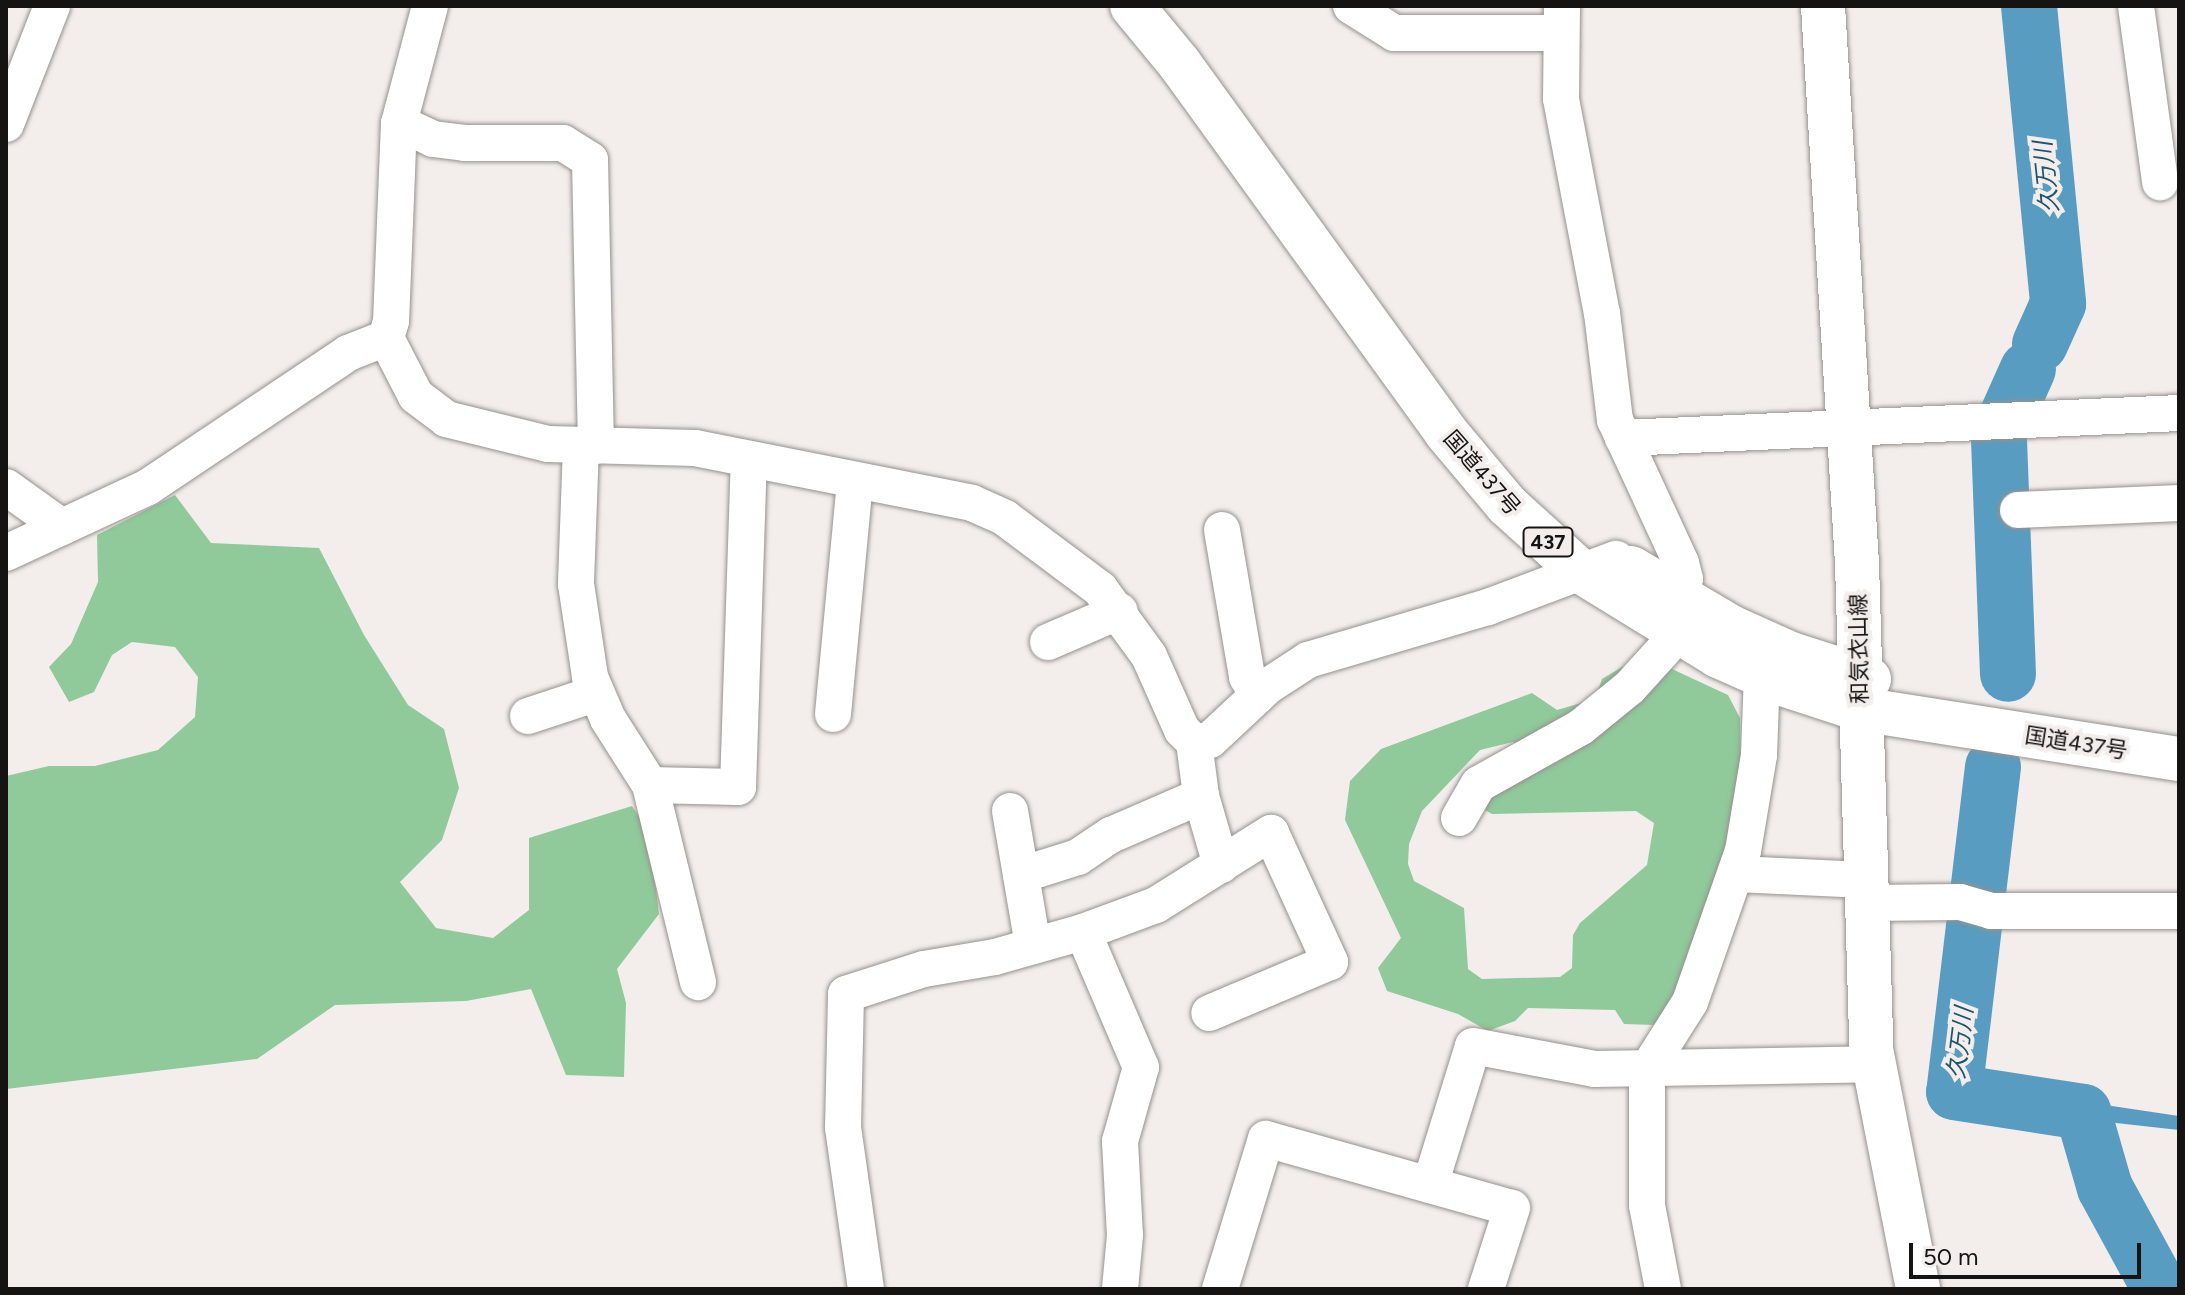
<!DOCTYPE html>
<meta charset="utf-8">
<style>
body{margin:0}
#map{position:relative;width:2185px;height:1295px;overflow:hidden;background:#f3eeeb;font-family:Figtree,"Noto Sans JP",sans-serif}
div>[style]{position:absolute}
.forest>*{inset:0;background:#90c99a}
.water>*{inset:0;background:#589dc1}
.river>*{height:56px;margin:-28px;padding:0 28px;transform-origin:28px;border-radius:28px;background:#589dc1}
.roads{filter:drop-shadow(0 0 2px #96918e) drop-shadow(0 0 2px #96918e)}
.minor>*{height:36px;margin:-18px;padding:0 18px;transform-origin:18px;border-radius:18px;background:#fff}
.secondary>*{height:44px;margin:-22px;padding:0 22px;transform-origin:22px;border-radius:22px;background:#fff}
.trunk>*{height:44px;margin:-22px;padding:0 22px;transform-origin:22px;border-radius:22px;background:#fff}
span{translate:-50% -50%;white-space:nowrap;text-align:center;line-height:1.15;-webkit-text-stroke:8px #f3eeeb;paint-order:stroke}
.shield-label span{padding:2px 6px;background:#f3eeeb;border:2px solid;border-radius:6px;-webkit-text-stroke-width:0}
.shield-label{font-size:20px;color:#161413;font-weight:700}
.street-label{font-size:22px;color:#161413}
.water-label{font-size:24px;color:#1d546e;font-style:italic}
.frame{position:absolute;inset:0;border:8px solid #161413;pointer-events:none}
.scale{position:absolute;left:1909px;top:1243px;width:232px;height:36px;box-sizing:border-box;border:4px solid #161413;border-top:0;padding-left:10px;font-size:24px;line-height:28px;white-space:nowrap;color:#161413;-webkit-text-stroke:6px #f3eeeb;paint-order:stroke}
</style>
<div id="map">
<div class="forest">
<i style="clip-path:polygon(175px 495px,211px 543px,319px 548px,364px 635px,408px 705px,444px 729px,459px 788px,442px 840px,400px 882px,436px 928px,493px 938px,529px 910px,529px 838px,632px 806px,649px 832px,659px 914px,617px 969px,626px 1003px,624px 1077px,566px 1075px,531px 989px,466px 1001px,335px 1005px,257px 1059px,6px 1089px,6px 776px,49px 766px,95px 766px,158px 750px,195px 717px,198px 677px,175px 647px,132px 642px,112px 655px,94px 692px,69px 702px,49px 667px,71px 644px,98px 582px,97px 535px)"></i>
<i style="clip-path:polygon(evenodd,1622px 667px,1672px 669px,1728px 695px,1740px 718px,1741px 786px,1722px 871px,1678px 996px,1656px 1025px,1624px 1024px,1615px 1010px,1528px 1008px,1515px 1021px,1488px 1031px,1458px 1014px,1387px 991px,1378px 968px,1401px 938px,1345px 820px,1350px 781px,1381px 749px,1532px 693px,1557px 710px,1595px 699px,1602px 679px,1622px 667px,1513px 742px,1524px 748px,1481px 808px,1492px 814px,1636px 811px,1654px 823px,1647px 865px,1580px 923px,1573px 935px,1572px 968px,1560px 977px,1482px 979px,1468px 969px,1464px 908px,1414px 881px,1408px 864px,1409px 844px,1422px 811px,1480px 750px,1513px 742px)"></i>
</div>
<div class="water">
<i style="clip-path:polygon(2085px 1102px,2179px 1116px,2179px 1130px,2089px 1120px)"></i>
</div>
<div class="river">
<i style="left:2029px;top:6px;width:299px;rotate:84.4deg"></i>
<i style="left:2058px;top:304px;width:44px;rotate:114.2deg"></i>
<i style="left:2008px;top:414px;width:49px;rotate:-66deg"></i>
<i style="left:1999px;top:440px;width:234px;rotate:87.8deg"></i>
<i style="left:1993px;top:767px;width:327px;rotate:96.8deg"></i>
<i style="left:1954px;top:1092px;width:131px;rotate:8.8deg"></i>
<i style="left:2083px;top:1112px;width:79px;rotate:73.9deg"></i>
<i style="left:2105px;top:1188px;width:115px;rotate:61.4deg"></i>
</div>
<div class="roads">
<div class="minor">
<i style="left:430px;top:6px;width:121px;rotate:104.8deg"></i>
<i style="left:399px;top:123px;width:198px;rotate:92.3deg"></i>
<i style="left:391px;top:321px;width:18px;rotate:106deg"></i>
<i style="left:386px;top:338px;width:65px;rotate:62.7deg"></i>
<i style="left:416px;top:396px;width:38px;rotate:37deg"></i>
<i style="left:446px;top:419px;width:105px;rotate:13.8deg"></i>
<i style="left:548px;top:444px;width:147px;rotate:1.6deg"></i>
<i style="left:695px;top:448px;width:282px;rotate:11.2deg"></i>
<i style="left:972px;top:503px;width:36px;rotate:24deg"></i>
<i style="left:1005px;top:518px;width:119px;rotate:36.8deg"></i>
<i style="left:1100px;top:589px;width:83px;rotate:53.8deg"></i>
<i style="left:1149px;top:656px;width:81px;rotate:66deg"></i>
<i style="left:1182px;top:730px;width:17px;rotate:45deg"></i>
<i style="left:1194px;top:742px;width:16px;rotate:-7deg"></i>
<i style="left:1210px;top:740px;width:79px;rotate:-43deg"></i>
<i style="left:1268px;top:686px;width:48px;rotate:-33deg"></i>
<i style="left:1308px;top:660px;width:188px;rotate:-16.4deg"></i>
<i style="left:1488px;top:607px;width:137px;rotate:-20.6deg"></i>
<i style="left:1351px;top:6px;width:51px;rotate:32.1deg"></i>
<i style="left:1394px;top:33px;width:165px"></i>
<i style="left:1562px;top:6px;width:93px;rotate:90.6deg"></i>
<i style="left:1561px;top:99px;width:218px;rotate:79.2deg"></i>
<i style="left:1602px;top:313px;width:108px;rotate:83.1deg"></i>
<i style="left:1615px;top:420px;width:157px;rotate:65.2deg"></i>
<i style="left:1681px;top:563px;width:16px;rotate:76deg"></i>
<i style="left:1685px;top:579px;width:21px;rotate:107deg"></i>
<i style="left:2136px;top:6px;width:178px;rotate:82.2deg"></i>
<i style="left:399px;top:123px;width:38px;rotate:25deg"></i>
<i style="left:433px;top:139px;width:32px;rotate:7deg"></i>
<i style="left:465px;top:143px;width:98px"></i>
<i style="left:563px;top:143px;width:32px;rotate:32deg"></i>
<i style="left:590px;top:160px;width:286px;rotate:88.8deg"></i>
<i style="left:6px;top:124px;width:127px;rotate:-68.7deg"></i>
<i style="left:1623px;top:438px;width:557px;rotate:-2.57deg"></i>
<i style="left:581px;top:446px;width:138px;rotate:92.1deg"></i>
<i style="left:576px;top:584px;width:94px;rotate:81.4deg"></i>
<i style="left:590px;top:677px;width:46px;rotate:66.8deg"></i>
<i style="left:608px;top:719px;width:78px;rotate:57.5deg"></i>
<i style="left:650px;top:785px;width:203px;rotate:76.3deg"></i>
<i style="left:6px;top:487px;width:69px;rotate:35.5deg"></i>
<i style="left:2018px;top:510px;width:161px;rotate:-2.5deg"></i>
<i style="left:1222px;top:530px;width:149px;rotate:80.3deg"></i>
<i style="left:1247px;top:677px;width:21px;rotate:59deg"></i>
<i style="left:6px;top:553px;width:157px;rotate:-24.9deg"></i>
<i style="left:148px;top:487px;width:241px;rotate:-33.8deg"></i>
<i style="left:348px;top:353px;width:41px;rotate:-21.5deg"></i>
<i style="left:1048px;top:642px;width:78px;rotate:-23.3deg"></i>
<i style="left:833px;top:714px;width:232px;rotate:-84.6deg"></i>
<i style="left:528px;top:716px;width:71px;rotate:-18.2deg"></i>
<i style="left:1194px;top:742px;width:54px;rotate:82.6deg"></i>
<i style="left:1201px;top:796px;width:72px;rotate:73.8deg"></i>
<i style="left:650px;top:785px;width:88px;rotate:1.3deg"></i>
<i style="left:738px;top:787px;width:328px;rotate:-88.1deg"></i>
<i style="left:1010px;top:811px;width:137px;rotate:80.3deg"></i>
<i style="left:1459px;top:818px;width:39px;rotate:-60deg"></i>
<i style="left:1479px;top:784px;width:117px;rotate:-29.2deg"></i>
<i style="left:1581px;top:727px;width:63px;rotate:-39.2deg"></i>
<i style="left:1630px;top:687px;width:72px;rotate:-47.8deg"></i>
<i style="left:1736px;top:874px;width:129px;rotate:2.7deg"></i>
<i style="left:1021px;top:875px;width:60px;rotate:-17.5deg"></i>
<i style="left:1078px;top:857px;width:40px;rotate:-34deg"></i>
<i style="left:1111px;top:835px;width:98px;rotate:-23.4deg"></i>
<i style="left:1866px;top:903px;width:94px;rotate:-0.6deg"></i>
<i style="left:1960px;top:902px;width:32px;rotate:16deg"></i>
<i style="left:1991px;top:911px;width:188px"></i>
<i style="left:1083px;top:932px;width:147px;rotate:66.8deg"></i>
<i style="left:1141px;top:1067px;width:77px;rotate:105.8deg"></i>
<i style="left:1120px;top:1141px;width:94px;rotate:87deg"></i>
<i style="left:1125px;top:1235px;width:54px;rotate:95.3deg"></i>
<i style="left:1430px;top:1185px;width:145px;rotate:-72.8deg"></i>
<i style="left:1473px;top:1046px;width:124px;rotate:10.7deg"></i>
<i style="left:1595px;top:1069px;width:279px;rotate:-1deg"></i>
<i style="left:866px;top:1289px;width:163px;rotate:-98.1deg"></i>
<i style="left:843px;top:1128px;width:134px;rotate:-88.7deg"></i>
<i style="left:846px;top:994px;width:82px;rotate:-17.8deg"></i>
<i style="left:924px;top:969px;width:72px;rotate:-9.6deg"></i>
<i style="left:995px;top:957px;width:91px;rotate:-15.9deg"></i>
<i style="left:1083px;top:932px;width:78px;rotate:-20.3deg"></i>
<i style="left:1156px;top:905px;width:136px;rotate:-32.1deg"></i>
<i style="left:1271px;top:833px;width:142px;rotate:65.4deg"></i>
<i style="left:1330px;top:962px;width:131px;rotate:157.1deg"></i>
<i style="left:1220px;top:1289px;width:157px;rotate:-73deg"></i>
<i style="left:1266px;top:1139px;width:255px;rotate:15.7deg"></i>
<i style="left:1512px;top:1208px;width:85px;rotate:107.8deg"></i>
<i style="left:1663px;top:1289px;width:86px;rotate:-100.8deg"></i>
<i style="left:1647px;top:1205px;width:135px;rotate:-90deg"></i>
<i style="left:1647px;top:1070px;width:80px;rotate:-57.7deg"></i>
<i style="left:1690px;top:1002px;width:160px;rotate:-70.7deg"></i>
<i style="left:1743px;top:851px;width:97px;rotate:-80.5deg"></i>
<i style="left:1759px;top:755px;width:80px;rotate:-87.9deg"></i>
</div>
<div class="secondary">
<i style="left:1823px;top:6px;width:558px;rotate:86.51deg"></i>
<i style="left:1857px;top:563px;width:486px;rotate:88.3deg"></i>
<i style="left:1871px;top:1049px;width:245px;rotate:78.9deg"></i>
</div>
<div class="trunk">
<i style="left:1132px;top:6px;width:74px;rotate:50.5deg"></i>
<i style="left:1179px;top:63px;width:454px;rotate:54.1deg"></i>
<i style="left:1445px;top:431px;width:97px;rotate:50deg"></i>
<i style="left:1507px;top:505px;width:98px;rotate:42.1deg"></i>
<i style="left:1580px;top:571px;width:162px;rotate:31.6deg"></i>
<i style="left:1718px;top:656px;width:67px;rotate:23.9deg"></i>
<i style="left:1779px;top:683px;width:84px;rotate:18deg"></i>
<i style="left:1859px;top:709px;width:324px;rotate:8.9deg"></i>
<i style="left:1631px;top:568px;width:116px;rotate:30.5deg"></i>
<i style="left:1731px;top:627px;width:66px;rotate:24.2deg"></i>
<i style="left:1791px;top:654px;width:82px;rotate:17.8deg"></i>
</div>
</div>
<div class="shield-label">
<span style="left:1548px;top:542px">437</span>
</div>
<div class="street-label">
<span style="left:1482px;top:473px;rotate:49deg">国道437号</span>
<span style="left:1859px;top:649px;rotate:-91deg">和気衣山線</span>
<span style="left:2076px;top:743px;rotate:9deg">国道437号</span>
</div>
<div class="water-label">
<span style="left:2046px;top:177px;rotate:-96deg">久万川</span>
<span style="left:1960px;top:1043px;rotate:-83deg">久万川</span>
</div>
<div class="frame"></div>
<div class="scale">50 m</div>
</div>
